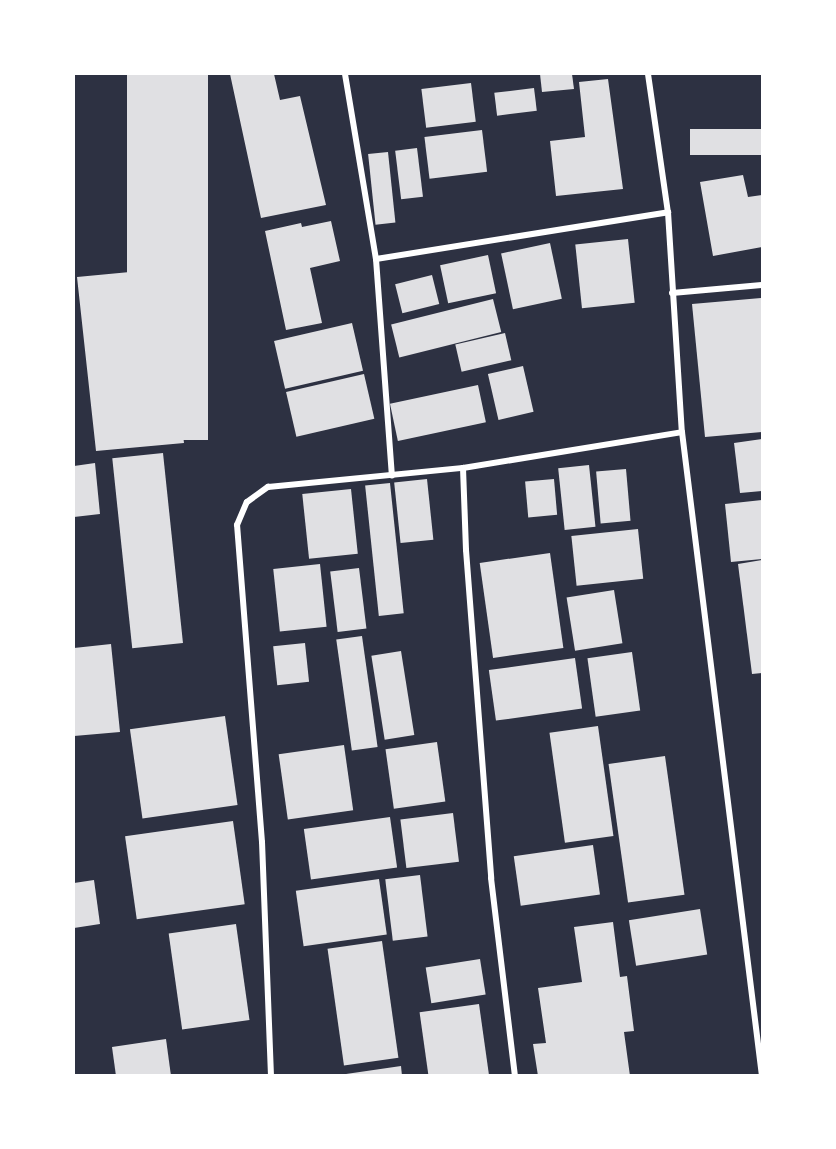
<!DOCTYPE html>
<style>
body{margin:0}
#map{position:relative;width:836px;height:1149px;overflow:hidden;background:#2d3142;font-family:Jost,sans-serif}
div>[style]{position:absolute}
.building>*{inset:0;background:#e0e0e3;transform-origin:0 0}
.minor>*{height:6px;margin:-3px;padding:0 3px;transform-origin:3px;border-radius:3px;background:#fff}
span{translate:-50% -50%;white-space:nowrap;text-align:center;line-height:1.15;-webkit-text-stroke:5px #fff;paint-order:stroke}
.frame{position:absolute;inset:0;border:75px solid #fff;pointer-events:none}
</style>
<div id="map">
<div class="building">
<i style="left:127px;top:74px;width:81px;height:366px"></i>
<i style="clip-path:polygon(230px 74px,274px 74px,280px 100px,300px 96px,326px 205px,261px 218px)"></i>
<i style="clip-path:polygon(540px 74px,572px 74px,574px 89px,542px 92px)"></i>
<i style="clip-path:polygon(608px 79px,623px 189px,556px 196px,550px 141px,585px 137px,579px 82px)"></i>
<i style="left:471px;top:83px;width:39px;height:50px;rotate:83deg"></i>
<i style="left:534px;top:88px;width:23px;height:40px;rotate:83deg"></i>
<i style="left:762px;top:129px;width:26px;height:72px;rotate:90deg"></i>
<i style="left:482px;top:130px;width:42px;height:58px;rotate:83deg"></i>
<i style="left:417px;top:148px;width:49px;height:22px;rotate:83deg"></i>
<i style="left:388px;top:152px;width:71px;height:20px;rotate:84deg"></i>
<i style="clip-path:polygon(743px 175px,748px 197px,762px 195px,762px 247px,713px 256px,700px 182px)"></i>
<i style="clip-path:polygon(331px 221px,340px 261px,310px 268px,322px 323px,286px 330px,265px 231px,301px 223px,302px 227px)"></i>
<i style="left:628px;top:239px;width:64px;height:53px;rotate:84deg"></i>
<i style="left:550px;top:243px;width:57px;height:50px;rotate:78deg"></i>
<i style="left:488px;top:255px;width:39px;height:49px;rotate:78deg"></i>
<i style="clip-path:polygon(151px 270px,163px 386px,177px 385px,184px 443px,96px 451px,77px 277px)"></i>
<i style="left:432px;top:275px;width:30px;height:38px;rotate:76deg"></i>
<i style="clip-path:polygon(761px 298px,762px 432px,705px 437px,692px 304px)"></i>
<i style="left:493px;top:299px;width:34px;height:105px;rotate:76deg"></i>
<i style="left:352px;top:323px;width:49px;height:80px;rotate:77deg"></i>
<i style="left:505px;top:333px;width:28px;height:51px;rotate:77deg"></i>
<i style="left:523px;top:366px;width:47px;height:36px;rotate:77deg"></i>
<i style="left:364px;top:374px;width:46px;height:80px;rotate:77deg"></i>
<i style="left:478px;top:385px;width:38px;height:90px;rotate:78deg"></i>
<i style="clip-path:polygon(762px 439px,762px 491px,740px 493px,734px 443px)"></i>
<i style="left:163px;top:453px;width:191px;height:51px;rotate:84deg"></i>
<i style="clip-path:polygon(95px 463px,100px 514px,74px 517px,74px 466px)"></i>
<i style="left:589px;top:465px;width:62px;height:31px;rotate:84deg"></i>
<i style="left:626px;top:469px;width:52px;height:30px;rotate:85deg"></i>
<i style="left:427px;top:479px;width:61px;height:33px;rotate:84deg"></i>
<i style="left:554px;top:479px;width:36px;height:29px;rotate:85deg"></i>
<i style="left:390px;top:483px;width:131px;height:25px;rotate:84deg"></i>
<i style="left:351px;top:489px;width:65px;height:49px;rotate:84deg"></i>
<i style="clip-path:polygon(762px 500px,762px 559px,731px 562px,725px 504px)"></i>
<i style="left:638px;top:529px;width:50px;height:67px;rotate:84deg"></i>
<i style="left:550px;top:553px;width:96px;height:71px;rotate:82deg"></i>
<i style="clip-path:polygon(762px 560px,762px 673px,752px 674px,738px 564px)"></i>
<i style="left:320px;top:564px;width:63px;height:47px;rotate:84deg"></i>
<i style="left:359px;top:568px;width:61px;height:29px;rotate:83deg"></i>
<i style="left:614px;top:590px;width:54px;height:48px;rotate:81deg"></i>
<i style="left:362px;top:636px;width:112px;height:26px;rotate:82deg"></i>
<i style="left:305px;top:643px;width:39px;height:32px;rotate:84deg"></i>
<i style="clip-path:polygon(111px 644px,120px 732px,74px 736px,74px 648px)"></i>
<i style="left:401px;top:651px;width:85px;height:30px;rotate:81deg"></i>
<i style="left:632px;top:652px;width:59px;height:45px;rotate:82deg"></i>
<i style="left:575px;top:658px;width:51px;height:87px;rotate:82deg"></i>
<i style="left:225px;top:716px;width:90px;height:96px;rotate:82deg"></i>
<i style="left:598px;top:726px;width:111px;height:49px;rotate:82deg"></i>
<i style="left:437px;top:742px;width:60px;height:52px;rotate:82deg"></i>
<i style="left:344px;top:745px;width:66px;height:66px;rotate:82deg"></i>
<i style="left:665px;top:756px;width:140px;height:57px;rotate:82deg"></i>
<i style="left:453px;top:813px;width:49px;height:53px;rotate:83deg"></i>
<i style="left:390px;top:817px;width:51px;height:87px;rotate:82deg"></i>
<i style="left:233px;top:821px;width:84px;height:109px;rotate:82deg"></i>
<i style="left:593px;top:845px;width:50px;height:80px;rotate:82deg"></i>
<i style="left:420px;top:875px;width:62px;height:35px;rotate:83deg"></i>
<i style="left:379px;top:879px;width:56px;height:84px;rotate:82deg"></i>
<i style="clip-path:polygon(94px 880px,100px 924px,74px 928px,74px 883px)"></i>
<i style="left:700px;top:909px;width:46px;height:72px;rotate:81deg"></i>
<i style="clip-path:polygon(613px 922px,620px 977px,627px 976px,634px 1031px,624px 1032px,630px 1076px,538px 1076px,533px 1044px,546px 1043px,538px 988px,582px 982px,574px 927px)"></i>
<i style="left:236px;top:924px;width:97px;height:68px;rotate:82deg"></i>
<i style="left:382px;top:941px;width:118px;height:55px;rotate:82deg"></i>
<i style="left:480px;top:959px;width:36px;height:55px;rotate:81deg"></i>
<i style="left:479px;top:1004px;width:73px;height:60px;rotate:82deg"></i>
<i style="clip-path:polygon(166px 1039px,171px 1076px,116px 1076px,112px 1047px)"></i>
<i style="clip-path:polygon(401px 1066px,402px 1076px,346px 1076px,346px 1074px)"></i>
</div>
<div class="minor">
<i style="left:345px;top:74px;width:188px;rotate:80.5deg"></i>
<i style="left:376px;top:259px;width:217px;rotate:85.8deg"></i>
<i style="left:648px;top:74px;width:139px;rotate:81.8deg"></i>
<i style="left:668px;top:212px;width:220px;rotate:86.4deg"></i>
<i style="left:682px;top:432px;width:649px;rotate:82.92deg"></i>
<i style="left:376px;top:259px;width:296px;rotate:-9.1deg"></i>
<i style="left:672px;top:293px;width:90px;rotate:-5.1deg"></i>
<i style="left:463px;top:468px;width:82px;rotate:87.9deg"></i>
<i style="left:466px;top:550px;width:329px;rotate:85.6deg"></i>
<i style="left:491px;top:878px;width:199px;rotate:83.1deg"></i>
<i style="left:271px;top:1076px;width:234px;rotate:-92.2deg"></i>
<i style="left:262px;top:842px;width:318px;rotate:-94.5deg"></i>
<i style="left:237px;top:525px;width:25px;rotate:-67deg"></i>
<i style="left:247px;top:502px;width:26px;rotate:-36deg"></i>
<i style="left:268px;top:487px;width:196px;rotate:-5.6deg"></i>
<i style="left:463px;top:468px;width:222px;rotate:-9.3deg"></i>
</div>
<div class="frame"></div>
</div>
